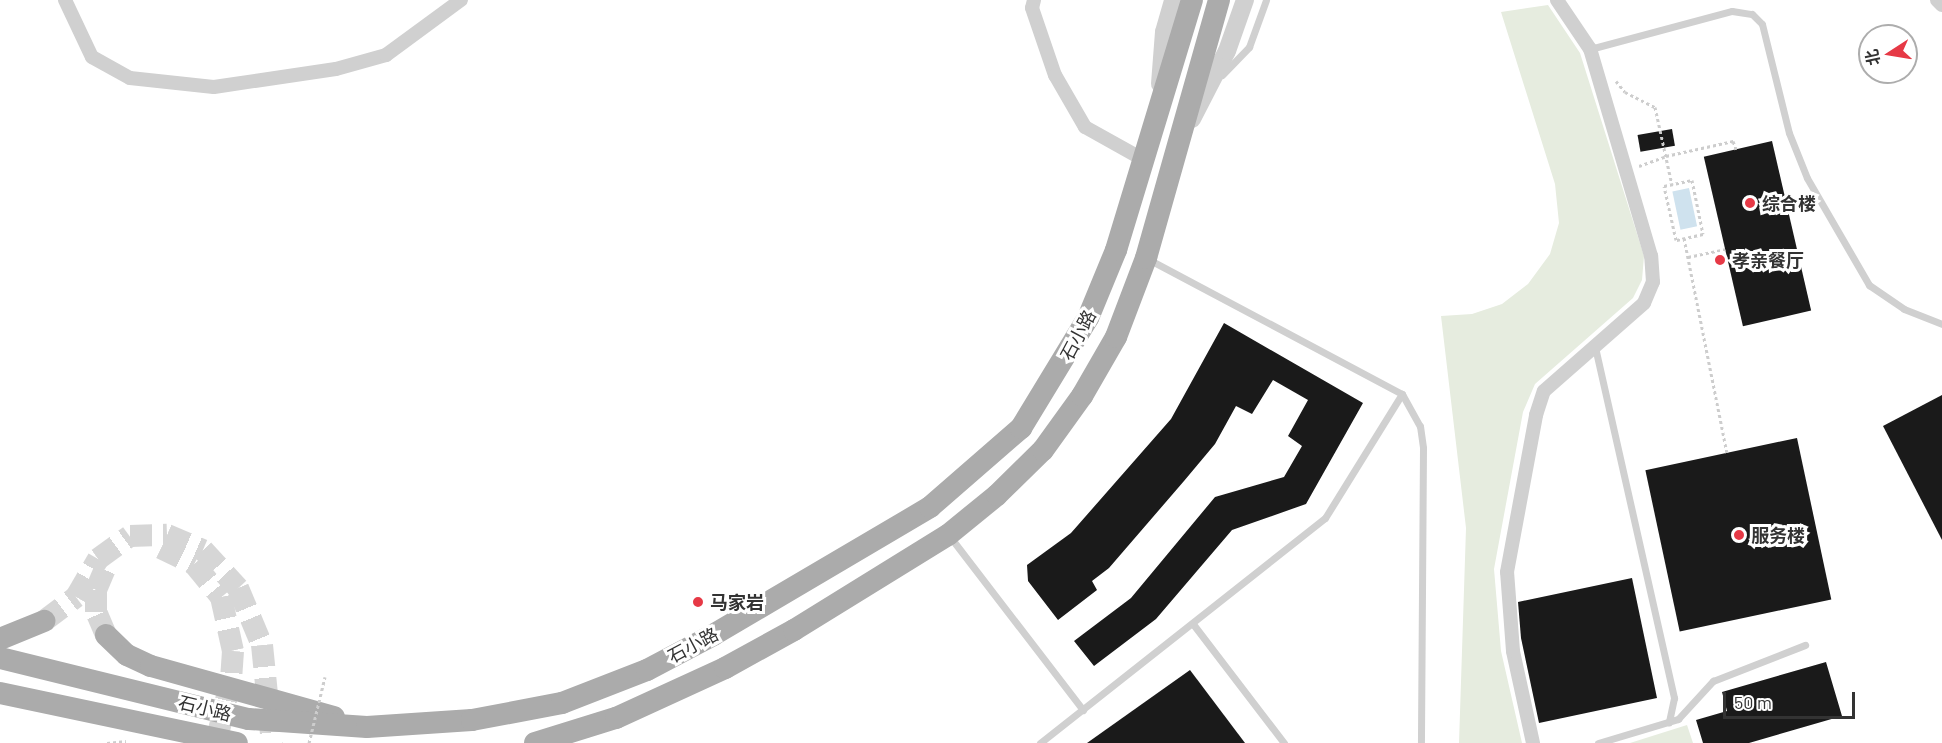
<!DOCTYPE html>
<meta charset="utf-8">
<style>
body{margin:0}
#map{position:relative;width:1942px;height:743px;overflow:hidden;background:#fff;font-family:Barlow,"Noto Sans SC",sans-serif}
div>[style]{position:absolute}
.green>*{inset:0;background:#e6ecdf}
.water>*{inset:0;background:#cfe2ee;transform-origin:0 0}
.building>*{inset:0;background:#1a1a1a;transform-origin:0 0}
.primary-tunnel>*{height:22px;margin-top:-11px;transform-origin:0;background:repeating-linear-gradient(90deg,#d6d6d6 0 22px,transparent 0 33px)}
.path>*{height:3px;margin-top:-1.5px;transform-origin:0;background:repeating-linear-gradient(90deg,#cdcdcd 0 3px,transparent 0 6px)}
.service>*{height:7px;margin:-3.5px;padding:0 3.5px;transform-origin:3.5px;border-radius:3.5px;background:#d0d0d0}
.minor>*{height:14px;margin:-7px;padding:0 7px;transform-origin:7px;border-radius:7px;background:#d0d0d0}
.tertiary>*{height:18px;margin:-9px;padding:0 9px;transform-origin:9px;border-radius:9px;background:#d0d0d0}
.primary>*{height:22px;margin:-11px;padding:0 11px;transform-origin:11px;border-radius:11px;background:#ababab}
.path-bridge>*{height:3px;margin-top:-1.5px;transform-origin:0;background:repeating-linear-gradient(90deg,#cdcdcd 0 3px,transparent 0 6px)}
.dots>*{width:16px;height:16px;translate:-50% -50%;box-sizing:border-box;border:3px solid #fff;border-radius:50%}
span{translate:-50% -50%;white-space:nowrap;text-align:center;line-height:1.15;-webkit-text-stroke:6px #fff;paint-order:stroke}
.poi-label{font-size:18px;color:#333;font-weight:700}
.left{translate:0 -50%;text-align:left}
.street-label{font-size:18px;color:#333}
.north{position:absolute;left:1858px;top:24px;width:60px;height:60px;box-sizing:border-box;background:#fff;border:2px solid #adadad;border-radius:50%;rotate:258deg;font-size:16px;font-weight:700;line-height:24px;text-align:center;color:#333}
.north::after{content:'';display:block;margin:auto;width:21px;height:27px;background:#e63946;clip-path:polygon(50% 0,100% 100%,50% 72%,0 100%)}
.scale{position:absolute;left:1723px;top:692px;width:132px;height:27px;box-sizing:border-box;border:3px solid #333;border-top:0;padding-left:8px;font-size:18px;line-height:21px;white-space:nowrap;color:#333;-webkit-text-stroke:4px #fff;paint-order:stroke}
</style>
<div id="map">
<div class="green">
<i style="clip-path:polygon(1548px 5px,1580px 53px,1644px 256px,1642px 280px,1633px 298px,1535px 384px,1523px 412px,1494px 569px,1501px 651px,1522px 743px,1459px 743px,1466px 528px,1441px 316px,1472px 314px,1502px 304px,1528px 284px,1550px 254px,1559px 223px,1555px 184px,1501px 12px)"></i>
<i style="clip-path:polygon(1687px 725px,1693px 743px,1630px 743px)"></i>
</div>
<div class="water">
<i style="left:1689px;top:188px;width:39px;height:17px;rotate:78deg"></i>
</div>
<div class="building">
<i style="left:1672px;top:129px;width:17px;height:35px;rotate:80deg"></i>
<i style="left:1772px;top:141px;width:174px;height:70px;rotate:77deg"></i>
<i style="clip-path:polygon(1224px 323px,1363px 403px,1306px 504px,1232px 530px,1156px 619px,1094px 666px,1074px 641px,1131px 598px,1215px 497px,1284px 477px,1302px 446px,1288px 436px,1308px 400px,1273px 380px,1252px 414px,1236px 406px,1215px 444px,1184px 481px,1109px 568px,1092px 581px,1097px 590px,1058px 620px,1028px 581px,1027px 565px,1071px 533px,1171px 419px)"></i>
<i style="clip-path:polygon(1942px 395px,1942px 540px,1883px 426px)"></i>
<i style="left:1797px;top:438px;width:165px;height:155px;rotate:78deg"></i>
<i style="clip-path:polygon(1632px 578px,1657px 698px,1539px 723px,1521px 638px,1518px 602px)"></i>
<i style="clip-path:polygon(1826px 662px,1842px 716px,1749px 743px,1703px 743px,1696px 720px,1727px 711px,1722px 692px)"></i>
<i style="clip-path:polygon(1190px 670px,1245px 743px,1087px 743px)"></i>
</div>
<div class="primary-tunnel">
<i style="left:161px;top:548px;width:37px;rotate:26deg"></i>
<i style="left:194px;top:564px;width:43px;rotate:50.7deg"></i>
<i style="left:221px;top:597px;width:55px;rotate:77.5deg"></i>
<i style="left:233px;top:651px;width:28px;rotate:94deg"></i>
<i style="left:231px;top:679px;width:66px;rotate:103.2deg"></i>
<i style="left:44px;top:621px;width:40px;rotate:-37deg"></i>
<i style="left:76px;top:597px;width:44px;rotate:-59.9deg"></i>
<i style="left:98px;top:559px;width:39px;rotate:-36deg"></i>
<i style="left:130px;top:536px;width:37px;rotate:-2deg"></i>
<i style="left:167px;top:535px;width:39px;rotate:23deg"></i>
<i style="left:203px;top:550px;width:52px;rotate:47.4deg"></i>
<i style="left:238px;top:588px;width:62px;rotate:67.2deg"></i>
<i style="left:262px;top:645px;width:99px;rotate:84.2deg"></i>
<i style="left:106px;top:635px;width:25px;rotate:-113deg"></i>
<i style="left:96px;top:612px;width:22px;rotate:-90deg"></i>
<i style="left:96px;top:590px;width:26px;rotate:-67deg"></i>
</div>
<div class="path">
<i style="left:1616px;top:81px;width:14px;rotate:51deg"></i>
<i style="left:1625px;top:92px;width:34px;rotate:27deg"></i>
<i style="left:1655px;top:107px;width:80px;rotate:77.7deg"></i>
<i style="left:1639px;top:166px;width:29px;rotate:-20deg"></i>
<i style="left:1666px;top:156px;width:69px;rotate:-12.6deg"></i>
<i style="left:1733px;top:141px;width:9px;rotate:69deg"></i>
<i style="left:1692px;top:180px;width:55px;rotate:78.5deg"></i>
<i style="left:1703px;top:234px;width:28px;rotate:167deg"></i>
<i style="left:1676px;top:240px;width:55px;rotate:-102.5deg"></i>
<i style="left:1664px;top:186px;width:29px;rotate:-12deg"></i>
<i style="left:1684px;top:238px;width:219px;rotate:78.7deg"></i>
<i style="left:1688px;top:257px;width:38px;rotate:-12deg"></i>
<i style="left:107px;top:743px;width:19px;rotate:-6deg"></i>
</div>
<div class="service">
<i style="left:1590px;top:49px;width:147px;rotate:-15deg"></i>
<i style="left:1732px;top:11px;width:20px;rotate:9deg"></i>
<i style="left:1752px;top:14px;width:14px;rotate:45deg"></i>
<i style="left:1762px;top:24px;width:112px;rotate:76.1deg"></i>
<i style="left:1789px;top:133px;width:48px;rotate:68.2deg"></i>
<i style="left:1807px;top:178px;width:124px;rotate:59.9deg"></i>
<i style="left:1869px;top:285px;width:42px;rotate:34.4deg"></i>
<i style="left:1904px;top:309px;width:41px;rotate:21.5deg"></i>
<i style="left:1222px;top:75px;width:39px;rotate:-46deg"></i>
<i style="left:1249px;top:47px;width:50px;rotate:-70.1deg"></i>
<i style="left:1595px;top:347px;width:360px;rotate:77.3deg"></i>
<i style="left:1674px;top:698px;width:25px;rotate:102deg"></i>
<i style="left:1402px;top:394px;width:37px;rotate:61deg"></i>
<i style="left:1420px;top:426px;width:22px;rotate:82deg"></i>
<i style="left:1423px;top:448px;width:295px;rotate:90.4deg"></i>
<i style="left:951px;top:538px;width:217px;rotate:52.5deg"></i>
<i style="left:1193px;top:624px;width:150px;rotate:52.6deg"></i>
<i style="left:1040px;top:743px;width:363px;rotate:-38.3deg"></i>
<i style="left:1325px;top:518px;width:146px;rotate:-58.2deg"></i>
<i style="left:1402px;top:394px;width:288px;rotate:-152deg"></i>
<i style="left:1598px;top:743px;width:84px;rotate:-16.7deg"></i>
<i style="left:1678px;top:719px;width:52px;rotate:-47.4deg"></i>
<i style="left:1713px;top:681px;width:99px;rotate:-21.4deg"></i>
</div>
<div class="minor">
<i style="left:65px;top:0;width:63px;rotate:64.7deg"></i>
<i style="left:92px;top:57px;width:43px;rotate:28.9deg"></i>
<i style="left:130px;top:78px;width:84px;rotate:6.1deg"></i>
<i style="left:214px;top:87px;width:123px;rotate:-8.4deg"></i>
<i style="left:336px;top:69px;width:52px;rotate:-15.6deg"></i>
<i style="left:386px;top:55px;width:93px;rotate:-36.3deg"></i>
<i style="left:1034px;top:0;width:8px;rotate:104deg"></i>
<i style="left:1032px;top:8px;width:71px;rotate:71.1deg"></i>
<i style="left:1055px;top:75px;width:60px;rotate:60deg"></i>
<i style="left:1085px;top:127px;width:68px;rotate:29.2deg"></i>
<i style="left:1937px;top:0;width:7px;rotate:45deg"></i>
<i style="left:1533px;top:743px;width:94px;rotate:-102.3deg"></i>
<i style="left:1513px;top:651px;width:79px;rotate:-94.3deg"></i>
<i style="left:1507px;top:572px;width:160px;rotate:-79.5deg"></i>
<i style="left:1536px;top:415px;width:25px;rotate:-72deg"></i>
<i style="left:1544px;top:391px;width:133px;rotate:-41.3deg"></i>
<i style="left:1644px;top:303px;width:23px;rotate:-67deg"></i>
<i style="left:1653px;top:282px;width:26px;rotate:-94deg"></i>
<i style="left:1651px;top:256px;width:216px;rotate:-106.4deg"></i>
<i style="left:1590px;top:49px;width:59px;rotate:-124deg"></i>
</div>
<div class="tertiary">
<i style="left:1160px;top:84px;width:52px;rotate:-85.6deg"></i>
<i style="left:1164px;top:32px;width:33px;rotate:-74deg"></i>
<i style="left:1192px;top:119px;width:76px;rotate:-62.8deg"></i>
<i style="left:1227px;top:51px;width:54px;rotate:-70.6deg"></i>
</div>
<div class="primary">
<i style="left:106px;top:635px;width:29px;rotate:44deg"></i>
<i style="left:127px;top:655px;width:26px;rotate:25deg"></i>
<i style="left:151px;top:666px;width:190px;rotate:15.6deg"></i>
<i style="left:0;top:639px;width:48px;rotate:-22.2deg"></i>
<i style="left:0;top:658px;width:256px;rotate:13.8deg"></i>
<i style="left:249px;top:719px;width:118px;rotate:3.9deg"></i>
<i style="left:367px;top:727px;width:105px;rotate:-3.8deg"></i>
<i style="left:472px;top:720px;width:92px;rotate:-10.7deg"></i>
<i style="left:562px;top:703px;width:91px;rotate:-21.2deg"></i>
<i style="left:647px;top:670px;width:75px;rotate:-27.9deg"></i>
<i style="left:713px;top:635px;width:252px;rotate:-30.5deg"></i>
<i style="left:930px;top:507px;width:121px;rotate:-41deg"></i>
<i style="left:1021px;top:428px;width:129px;rotate:-58.7deg"></i>
<i style="left:1088px;top:318px;width:74px;rotate:-67.6deg"></i>
<i style="left:1116px;top:250px;width:261px;rotate:-73.1deg"></i>
<i style="left:0;top:693px;width:242px;rotate:11.9deg"></i>
<i style="left:535px;top:743px;width:85px;rotate:-17.2deg"></i>
<i style="left:616px;top:718px;width:120px;rotate:-24.6deg"></i>
<i style="left:725px;top:668px;width:79px;rotate:-28.8deg"></i>
<i style="left:794px;top:630px;width:181px;rotate:-31.7deg"></i>
<i style="left:948px;top:535px;width:63px;rotate:-39.2deg"></i>
<i style="left:997px;top:495px;width:64px;rotate:-44.4deg"></i>
<i style="left:1043px;top:450px;width:67px;rotate:-54.2deg"></i>
<i style="left:1082px;top:396px;width:68px;rotate:-60deg"></i>
<i style="left:1116px;top:337px;width:85px;rotate:-69.2deg"></i>
<i style="left:1146px;top:258px;width:268px;rotate:-74.2deg"></i>
</div>
<div class="path-bridge">
<i style="left:309px;top:743px;width:68px;rotate:-76.4deg"></i>
</div>
<div class="dots">
<i style="left:1750px;top:203px;background:#e63946"></i>
<i style="left:1720px;top:260px;background:#e63946"></i>
<i style="left:1739px;top:535px;background:#e63946"></i>
<i style="left:698px;top:602px;background:#e63946"></i>
</div>
<div class="poi-label">
<span class="left" style="left:1762px;top:203px">综合楼</span>
<span class="left" style="left:1732px;top:260px">孝亲餐厅</span>
<span class="left" style="left:1751px;top:535px">服务楼</span>
<span class="left" style="left:710px;top:602px">马家岩</span>
</div>
<div class="street-label">
<span style="left:1078px;top:335px;rotate:-62deg">石小路</span>
<span style="left:693px;top:645px;rotate:-28deg">石小路</span>
<span style="left:205px;top:708px;rotate:14deg">石小路</span>
</div>
<div class="north">北</div>
<div class="scale">50 m</div>
</div>
